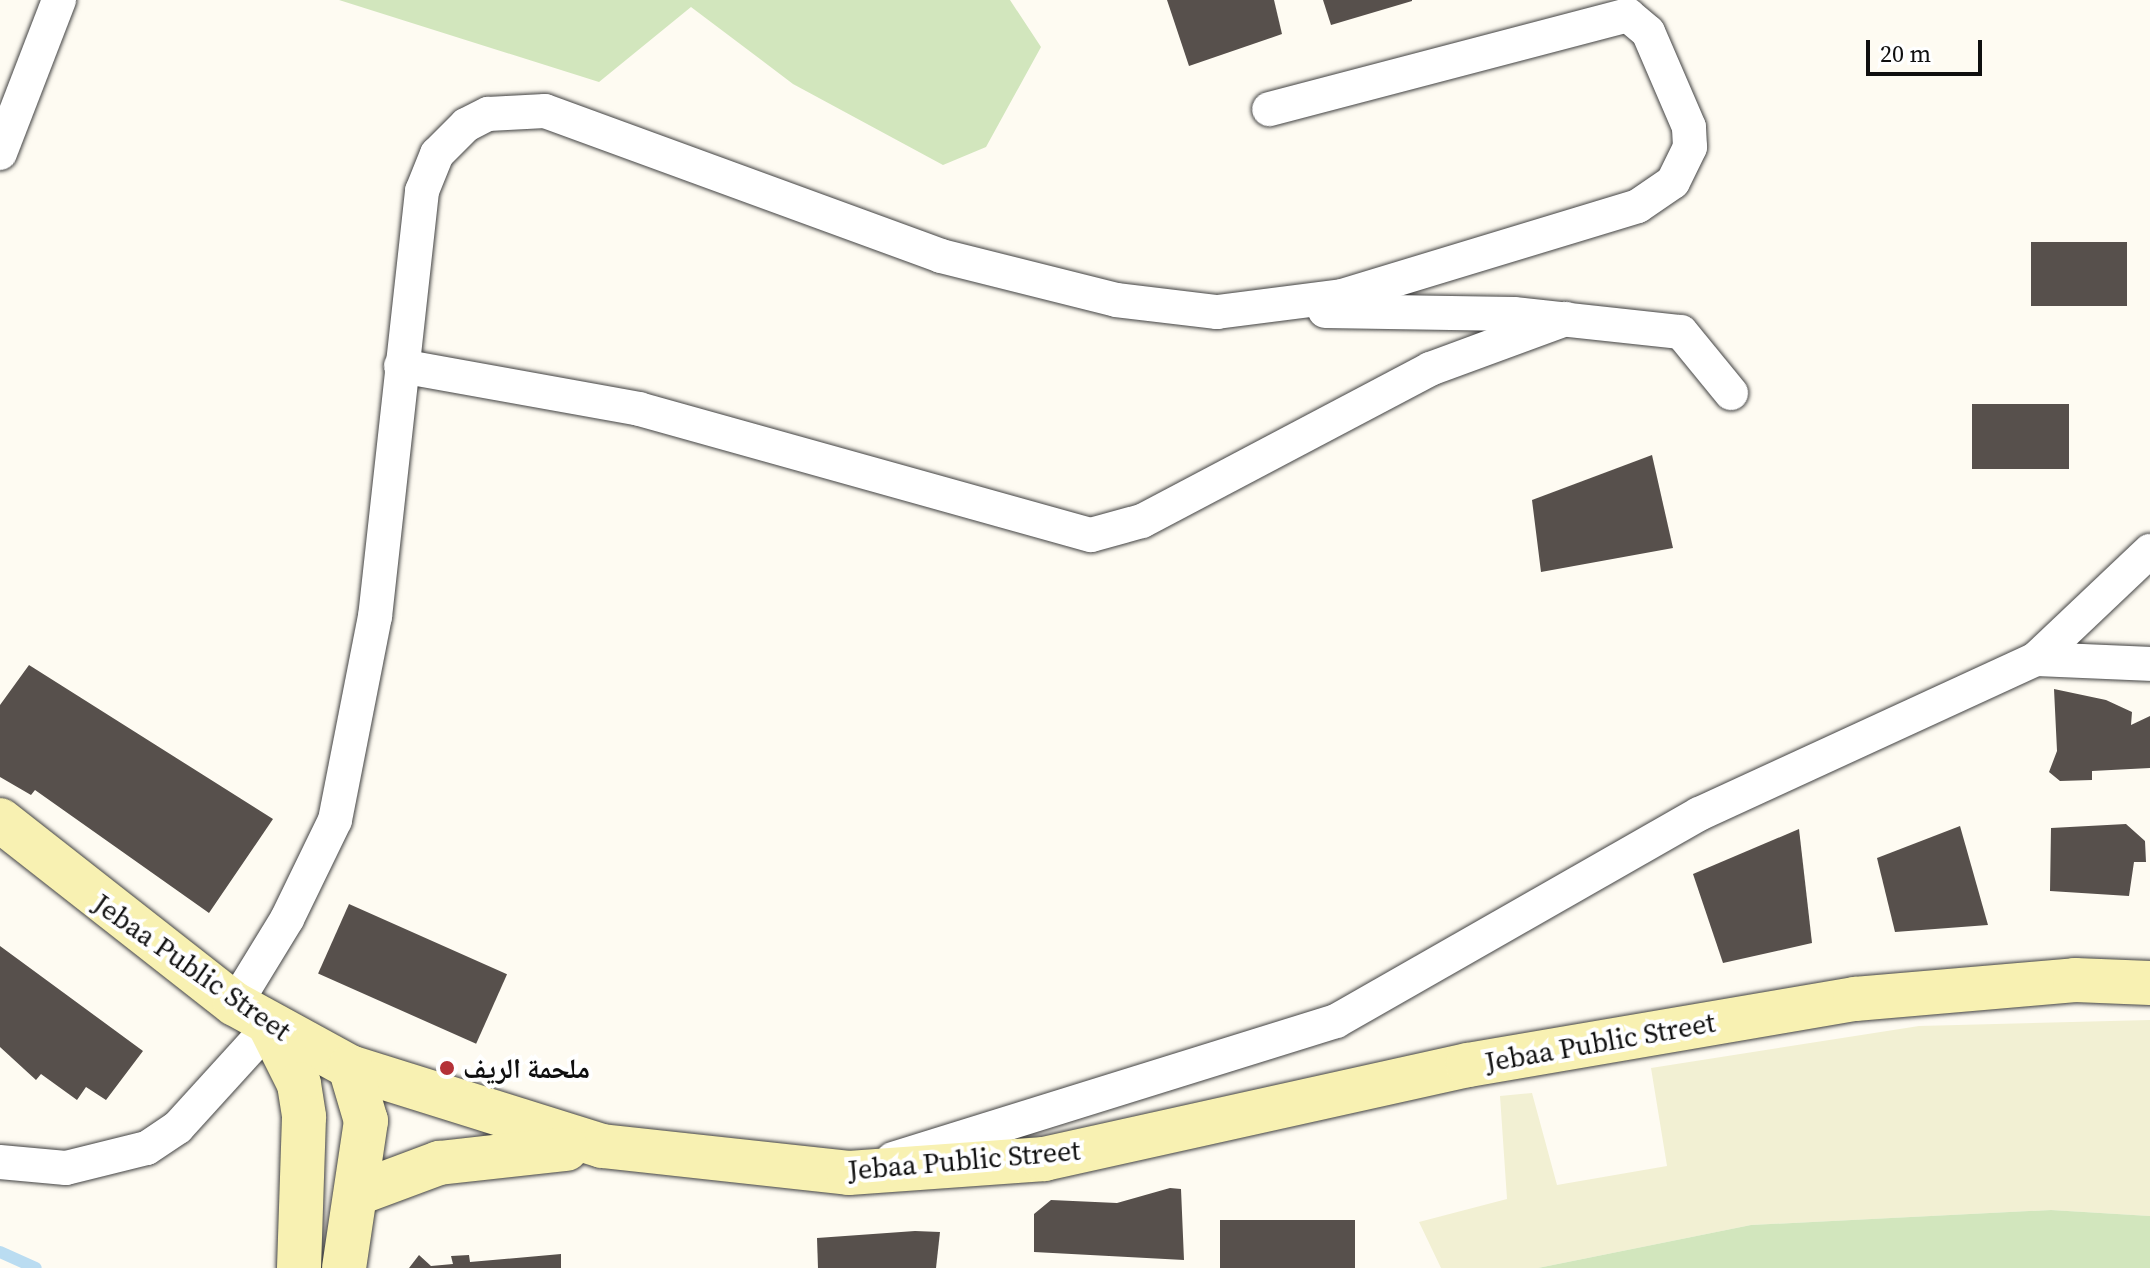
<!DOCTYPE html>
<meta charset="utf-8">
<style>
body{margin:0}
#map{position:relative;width:2150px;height:1268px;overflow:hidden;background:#fefbf2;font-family:"Source Serif 4","Noto Naskh Arabic",serif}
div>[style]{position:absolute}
.farmland>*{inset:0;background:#f2f0d3}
.green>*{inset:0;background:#d2e6bd}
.stream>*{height:12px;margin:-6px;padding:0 6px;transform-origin:6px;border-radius:6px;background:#badcf1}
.building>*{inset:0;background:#57504c;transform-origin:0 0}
.roads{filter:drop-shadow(0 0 2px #424242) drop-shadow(0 0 2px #424242)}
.street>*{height:34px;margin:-17px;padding:0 17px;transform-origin:17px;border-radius:17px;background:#fff}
.secondary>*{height:44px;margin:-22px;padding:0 22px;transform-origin:22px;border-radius:22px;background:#f8f1b2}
.dots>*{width:22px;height:22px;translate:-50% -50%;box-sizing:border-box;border:4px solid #fff;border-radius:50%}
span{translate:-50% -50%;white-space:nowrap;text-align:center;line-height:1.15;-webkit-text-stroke:8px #fff;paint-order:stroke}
.street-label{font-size:28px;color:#0f0f0f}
.poi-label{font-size:28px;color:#0f0f0f;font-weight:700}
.left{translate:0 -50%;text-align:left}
.scale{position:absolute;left:1866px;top:40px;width:116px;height:36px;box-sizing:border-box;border:4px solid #0f0f0f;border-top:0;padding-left:10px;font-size:24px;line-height:28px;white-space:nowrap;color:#0f0f0f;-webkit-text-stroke:6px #fff;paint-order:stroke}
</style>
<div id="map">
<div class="farmland">
<i style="clip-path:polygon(2150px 1020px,2150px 1216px,2051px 1210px,1751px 1225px,1538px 1268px,1441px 1268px,1419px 1222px,1507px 1199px,1500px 1096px,1532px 1093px,1557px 1185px,1667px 1166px,1651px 1068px,1919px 1026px)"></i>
</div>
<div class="green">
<i style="clip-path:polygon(339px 0,1010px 0,1041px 47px,986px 147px,943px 165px,793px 84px,691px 7px,599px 82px)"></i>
<i style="clip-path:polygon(2051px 1210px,2150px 1216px,2150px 1268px,1538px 1268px,1751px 1225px)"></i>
</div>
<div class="stream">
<i style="left:0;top:1252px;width:39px;rotate:24deg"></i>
</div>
<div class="building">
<i style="clip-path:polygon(1167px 0,1274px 0,1282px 34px,1189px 66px)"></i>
<i style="clip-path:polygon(1323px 0,1412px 0,1412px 1px,1331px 25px)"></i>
<i style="left:2031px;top:242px;width:96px;height:64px"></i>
<i style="left:1972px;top:404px;width:97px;height:65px"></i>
<i style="clip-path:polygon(1652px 455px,1673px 548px,1541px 572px,1532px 500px)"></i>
<i style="clip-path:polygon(29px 665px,273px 819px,209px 913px,35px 790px,31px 795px,0 777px,0 705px)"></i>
<i style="clip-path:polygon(2054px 689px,2106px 700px,2132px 712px,2131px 725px,2150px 716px,2150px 768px,2092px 771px,2092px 780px,2060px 781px,2049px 772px,2057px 751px)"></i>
<i style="clip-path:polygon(2126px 824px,2145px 841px,2146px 862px,2134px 862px,2129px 896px,2050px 891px,2051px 828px)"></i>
<i style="clip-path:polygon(1960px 826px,1988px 925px,1895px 932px,1877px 858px)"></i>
<i style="clip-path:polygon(1799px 829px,1812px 943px,1723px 963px,1693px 874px)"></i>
<i style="left:349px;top:904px;width:173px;height:76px;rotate:24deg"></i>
<i style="clip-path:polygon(0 946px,143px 1051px,106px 1100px,86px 1087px,77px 1100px,41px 1074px,36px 1080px,0 1047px)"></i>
<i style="clip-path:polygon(1170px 1188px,1181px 1189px,1184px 1260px,1034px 1252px,1034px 1214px,1051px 1200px,1117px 1203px)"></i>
<i style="left:1220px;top:1220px;width:135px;height:48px"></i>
<i style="clip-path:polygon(915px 1231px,940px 1232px,936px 1268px,818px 1268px,817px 1238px)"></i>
<i style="clip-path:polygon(561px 1254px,561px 1268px,409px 1268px,419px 1255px,431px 1266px,453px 1264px,451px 1256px,469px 1255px,470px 1262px)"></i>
</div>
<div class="roads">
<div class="street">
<i style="left:0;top:153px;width:164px;rotate:-68.9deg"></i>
<i style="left:1325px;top:311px;width:189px;rotate:0.9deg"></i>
<i style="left:1514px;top:314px;width:168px;rotate:6.2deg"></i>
<i style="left:1681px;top:332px;width:79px;rotate:50.7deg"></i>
<i style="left:401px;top:366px;width:242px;rotate:10.2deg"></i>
<i style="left:639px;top:409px;width:469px;rotate:15.6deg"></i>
<i style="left:1091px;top:535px;width:53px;rotate:-15.4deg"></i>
<i style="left:1142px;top:521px;width:326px;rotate:-27.8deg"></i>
<i style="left:1430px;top:369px;width:145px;rotate:-20.2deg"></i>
<i style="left:2036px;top:659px;width:157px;rotate:-43.5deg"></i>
<i style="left:235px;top:1004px;width:100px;rotate:-58.5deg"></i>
<i style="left:287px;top:919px;width:110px;rotate:-64.1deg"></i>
<i style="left:335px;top:820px;width:207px;rotate:-78.9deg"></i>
<i style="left:375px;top:617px;width:429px;rotate:-83.7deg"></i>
<i style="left:422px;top:191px;width:40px;rotate:-68deg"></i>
<i style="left:437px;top:154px;width:41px;rotate:-45deg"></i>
<i style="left:466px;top:125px;width:25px;rotate:-27deg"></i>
<i style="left:488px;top:114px;width:57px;rotate:-3deg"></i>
<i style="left:545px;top:111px;width:422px;rotate:20.1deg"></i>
<i style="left:941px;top:256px;width:180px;rotate:14.1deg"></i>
<i style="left:1116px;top:300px;width:102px;rotate:6.8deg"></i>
<i style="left:1217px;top:312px;width:126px;rotate:-7.3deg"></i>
<i style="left:1342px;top:296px;width:309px;rotate:-16.9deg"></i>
<i style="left:1638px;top:206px;width:42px;rotate:-34.4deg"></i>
<i style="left:1673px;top:182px;width:39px;rotate:-64deg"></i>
<i style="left:1690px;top:147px;width:20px;rotate:-93deg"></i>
<i style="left:1689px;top:127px;width:103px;rotate:-113.3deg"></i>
<i style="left:1648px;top:32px;width:26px;rotate:-140deg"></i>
<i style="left:1628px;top:15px;width:371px;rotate:165.3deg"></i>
<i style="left:893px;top:1159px;width:464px;rotate:-17.3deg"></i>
<i style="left:1336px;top:1021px;width:418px;rotate:-29.7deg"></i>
<i style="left:1699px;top:814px;width:371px;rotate:-24.7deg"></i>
<i style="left:2036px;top:659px;width:114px;rotate:2.5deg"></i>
<i style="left:0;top:1162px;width:66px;rotate:5.2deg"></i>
<i style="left:66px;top:1168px;width:83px;rotate:-13.9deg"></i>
<i style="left:147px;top:1148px;width:37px;rotate:-34deg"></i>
<i style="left:178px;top:1127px;width:137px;rotate:-47.7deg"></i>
</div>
<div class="secondary">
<i style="left:0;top:820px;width:298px;rotate:38.1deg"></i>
<i style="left:235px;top:1004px;width:131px;rotate:28.7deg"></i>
<i style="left:350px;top:1067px;width:264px;rotate:17.4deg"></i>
<i style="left:602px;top:1146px;width:248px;rotate:6.2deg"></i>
<i style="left:849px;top:1173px;width:196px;rotate:-4.1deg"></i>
<i style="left:1044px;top:1159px;width:434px;rotate:-12.5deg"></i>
<i style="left:1468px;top:1065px;width:393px;rotate:-9.7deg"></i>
<i style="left:1855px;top:999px;width:221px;rotate:-4.9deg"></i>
<i style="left:2075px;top:980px;width:75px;rotate:2.3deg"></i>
<i style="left:270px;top:1026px;width:65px;rotate:63.4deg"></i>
<i style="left:299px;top:1084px;width:33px;rotate:81deg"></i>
<i style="left:304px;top:1117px;width:151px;rotate:91.9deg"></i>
<i style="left:356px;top:1194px;width:89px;rotate:-20.5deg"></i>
<i style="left:439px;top:1163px;width:128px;rotate:-6.3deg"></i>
<i style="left:344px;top:1268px;width:149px;rotate:-81.5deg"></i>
<i style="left:366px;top:1121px;width:56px;rotate:-106.5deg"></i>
</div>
</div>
<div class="dots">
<i style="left:447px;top:1068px;background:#b43237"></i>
</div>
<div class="street-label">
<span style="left:192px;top:967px;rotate:35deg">Jebaa Public Street</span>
<span style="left:1600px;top:1042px;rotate:-10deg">Jebaa Public Street</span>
<span style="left:964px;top:1160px;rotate:-5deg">Jebaa Public Street</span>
</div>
<div class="poi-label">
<span class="left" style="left:463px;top:1068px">ملحمة الريف</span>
</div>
<div class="scale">20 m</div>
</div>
